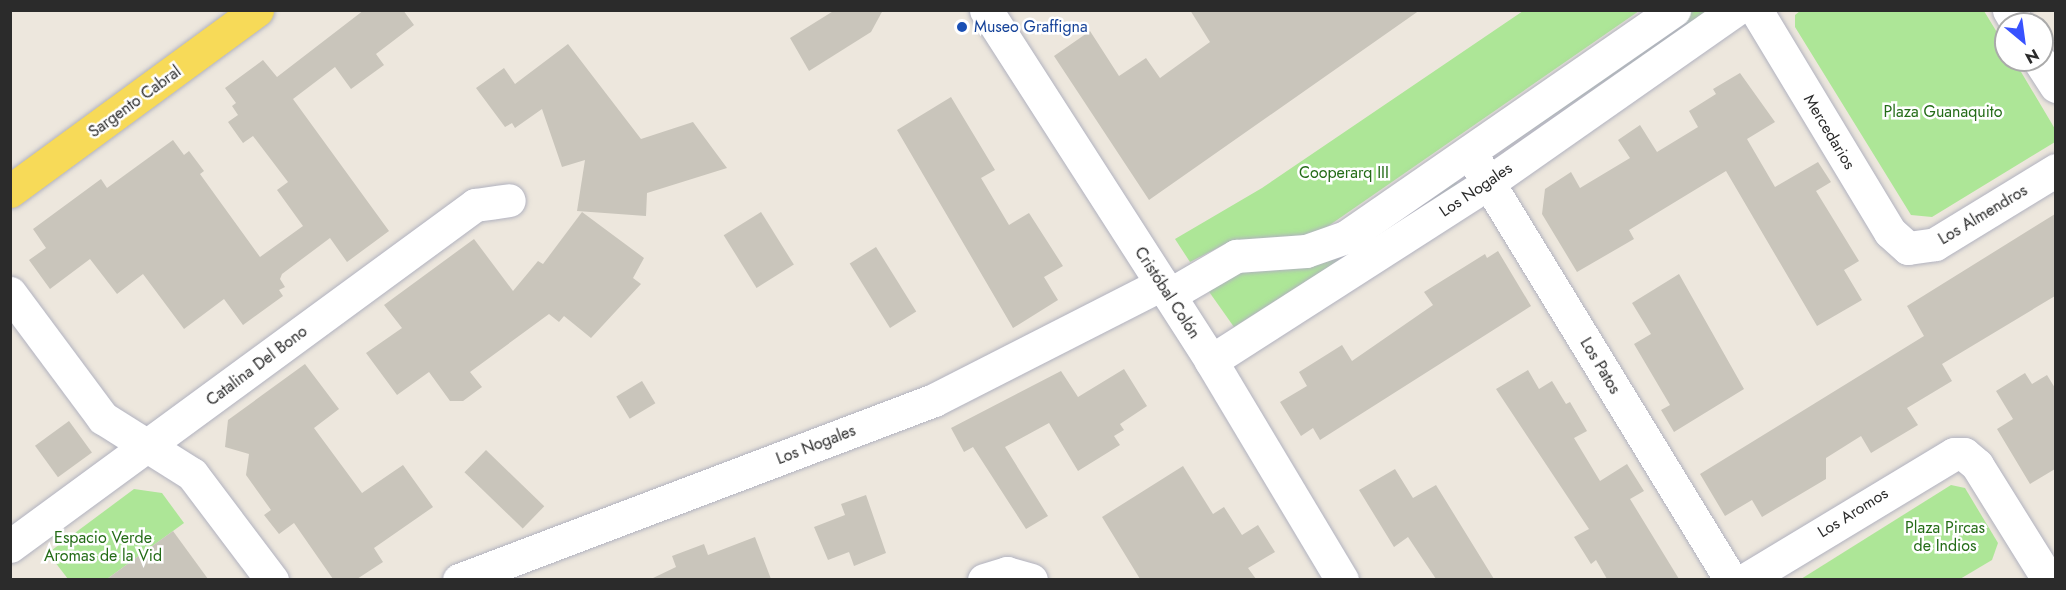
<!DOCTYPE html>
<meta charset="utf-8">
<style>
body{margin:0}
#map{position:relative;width:2066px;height:590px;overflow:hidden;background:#ede7dd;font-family:Jost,sans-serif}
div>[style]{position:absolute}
.green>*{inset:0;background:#ade697}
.building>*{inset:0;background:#c9c5bb;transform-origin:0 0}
.roads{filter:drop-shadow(0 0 2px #b1b2bf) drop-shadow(0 0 2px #b1b2bf)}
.minor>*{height:33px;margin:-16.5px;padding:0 16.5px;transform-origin:16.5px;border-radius:16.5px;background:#fff}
.major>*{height:33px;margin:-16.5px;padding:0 16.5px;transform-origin:16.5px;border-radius:16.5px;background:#f7da58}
.dots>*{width:16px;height:16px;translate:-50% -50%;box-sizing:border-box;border:3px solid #fff;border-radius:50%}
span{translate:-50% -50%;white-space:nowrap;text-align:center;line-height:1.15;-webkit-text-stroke:5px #fff;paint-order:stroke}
.transit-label{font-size:16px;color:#164399}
.left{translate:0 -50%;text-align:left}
.street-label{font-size:16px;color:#2b2b2b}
.park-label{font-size:16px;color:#246c17}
.frame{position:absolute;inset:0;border:12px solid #2b2b2b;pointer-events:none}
.north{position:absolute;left:1994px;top:12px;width:60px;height:60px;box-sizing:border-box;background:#fff;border:2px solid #aaa;border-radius:50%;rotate:151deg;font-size:16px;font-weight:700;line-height:24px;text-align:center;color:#2b2b2b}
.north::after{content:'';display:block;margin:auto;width:21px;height:27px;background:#3852ff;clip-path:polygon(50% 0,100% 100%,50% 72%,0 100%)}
</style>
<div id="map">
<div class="green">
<i style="clip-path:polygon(1523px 11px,1639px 11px,1324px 229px,1303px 236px,1231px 241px,1190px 262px,1175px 239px,1262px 188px)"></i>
<i style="clip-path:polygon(1688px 11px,1709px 11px,1502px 150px,1500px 147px)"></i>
<i style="clip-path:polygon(1800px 11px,1984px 11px,2006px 47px,2006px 60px,2014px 60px,2055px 129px,2055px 142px,1932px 217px,1911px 215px,1795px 27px,1795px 15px)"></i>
<i style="clip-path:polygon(1454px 178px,1458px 185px,1234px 327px,1205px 286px)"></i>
<i style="clip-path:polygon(1951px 485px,1965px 488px,1998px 543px,1992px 560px,1960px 579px,1801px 579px)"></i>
<i style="clip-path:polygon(134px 489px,162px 493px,184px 523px,107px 579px,68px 579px,48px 553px)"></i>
</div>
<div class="building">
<i style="clip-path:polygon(364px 10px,403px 10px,414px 25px,376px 54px,384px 65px,351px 89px,335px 67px,293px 99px,389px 231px,347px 262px,330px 238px,282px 274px,280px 279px,285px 287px,279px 290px,283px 296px,243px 325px,224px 299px,184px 329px,143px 274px,117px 294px,90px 259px,50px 289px,29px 260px,46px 248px,33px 229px,101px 179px,107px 188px,173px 140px,184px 155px,189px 151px,204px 171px,200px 174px,260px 257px,303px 226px,277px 190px,288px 182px,253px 136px,243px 143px,228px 122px,238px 115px,232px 106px,236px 103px,225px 88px,263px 60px,277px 77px)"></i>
<i style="clip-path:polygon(835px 10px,883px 10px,871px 32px,809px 71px,790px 38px)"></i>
<i style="clip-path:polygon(1190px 10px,1420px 10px,1149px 200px,1054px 56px,1090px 31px,1119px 76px,1146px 58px,1160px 78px,1210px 42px)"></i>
<i style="clip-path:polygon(568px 44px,641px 139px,693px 122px,727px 168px,647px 193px,646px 216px,577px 211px,585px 160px,562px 167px,542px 109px,515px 128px,512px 123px,505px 127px,476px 88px,504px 68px,515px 84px)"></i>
<i style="clip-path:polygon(1740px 73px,1775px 122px,1747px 139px,1775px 187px,1818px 162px,1831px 182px,1816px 191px,1859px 261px,1844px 270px,1862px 300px,1817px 326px,1726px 171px,1629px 230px,1634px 239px,1577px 272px,1542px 214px,1545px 189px,1571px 172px,1580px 188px,1630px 158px,1618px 140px,1640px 125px,1657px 152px,1698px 127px,1689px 111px,1716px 94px,1713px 89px)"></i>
<i style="clip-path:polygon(951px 97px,995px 170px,981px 178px,1009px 225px,1029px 213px,1063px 266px,1044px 277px,1058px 300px,1013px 328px,897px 130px)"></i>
<i style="clip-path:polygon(582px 212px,644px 258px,633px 278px,641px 284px,591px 338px,564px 316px,559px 322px,549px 314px,470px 372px,482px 387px,463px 401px,450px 401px,429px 372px,397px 395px,366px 353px,402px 328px,384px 305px,474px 239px,513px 291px,538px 261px,543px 264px)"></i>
<i style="left:761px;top:212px;width:62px;height:44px;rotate:58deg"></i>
<i style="clip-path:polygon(2055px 214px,2055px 296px,1942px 364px,1952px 381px,1907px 408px,1918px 425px,1871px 453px,1861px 436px,1826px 458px,1826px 479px,1762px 517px,1752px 500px,1725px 516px,1700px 474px,1924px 336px,1907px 306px)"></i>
<i style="left:876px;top:247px;width:76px;height:31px;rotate:58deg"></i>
<i style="clip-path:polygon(1498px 251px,1531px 306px,1320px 440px,1313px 428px,1301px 436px,1280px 402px,1307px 386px,1299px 372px,1342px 345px,1352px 361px,1433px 305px,1424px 292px,1485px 254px,1487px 258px)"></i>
<i style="clip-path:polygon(1679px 274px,1744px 389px,1674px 432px,1661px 410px,1670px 405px,1634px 344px,1651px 334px,1632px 303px)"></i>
<i style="clip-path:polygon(305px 364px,339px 409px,314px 428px,362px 493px,403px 465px,433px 507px,374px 548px,383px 562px,357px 579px,333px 579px,294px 523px,279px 534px,264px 515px,271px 510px,246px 475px,249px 454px,225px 447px,228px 420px)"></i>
<i style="clip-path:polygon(1124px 369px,1147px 406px,1120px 424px,1124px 430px,1114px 436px,1120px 445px,1078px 471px,1049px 423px,1005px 447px,1048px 516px,1026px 529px,973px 447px,964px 452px,951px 428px,1061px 371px,1078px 397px)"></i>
<i style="clip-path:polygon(1528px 370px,1539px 389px,1552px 381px,1566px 404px,1570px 402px,1587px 431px,1574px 438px,1600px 481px,1627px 464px,1644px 491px,1630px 499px,1679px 579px,1607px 579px,1596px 560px,1591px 564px,1574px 537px,1589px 529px,1496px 389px)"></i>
<i style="clip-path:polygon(2025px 373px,2032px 384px,2047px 375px,2055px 388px,2055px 469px,2030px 484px,1997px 429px,2013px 419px,1996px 391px)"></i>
<i style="left:642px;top:381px;width:26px;height:30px;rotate:59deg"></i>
<i style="left:69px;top:421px;width:39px;height:42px;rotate:54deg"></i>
<i style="left:486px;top:450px;width:81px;height:31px;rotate:44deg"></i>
<i style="clip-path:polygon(1183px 466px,1213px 514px,1224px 507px,1242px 535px,1258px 525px,1275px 552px,1248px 568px,1256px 579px,1140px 579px,1102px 517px)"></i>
<i style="clip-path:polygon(1395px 469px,1413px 498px,1436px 485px,1494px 579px,1436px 579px,1408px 537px,1394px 547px,1359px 490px)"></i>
<i style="clip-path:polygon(866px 495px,886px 553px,854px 566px,849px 552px,828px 560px,814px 527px,845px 515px,841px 504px)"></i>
<i style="clip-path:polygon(173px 531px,208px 579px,107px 579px,148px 549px)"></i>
<i style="clip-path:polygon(755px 537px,771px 579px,651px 579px,676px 567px,672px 556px,704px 544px,708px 555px)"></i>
</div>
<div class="roads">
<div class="minor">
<i style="left:986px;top:10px;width:417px;rotate:57.3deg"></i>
<i style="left:1211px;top:361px;width:255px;rotate:59.1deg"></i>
<i style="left:1756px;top:10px;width:259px;rotate:58.9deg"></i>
<i style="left:1890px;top:232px;width:24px;rotate:42deg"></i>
<i style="left:1908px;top:248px;width:27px;rotate:-8deg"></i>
<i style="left:1935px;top:244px;width:142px;rotate:-31.4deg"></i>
<i style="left:2009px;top:10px;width:16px;rotate:60deg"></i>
<i style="left:2039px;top:60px;width:31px;rotate:57deg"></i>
<i style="left:1477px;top:164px;width:487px;rotate:58.6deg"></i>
<i style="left:10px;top:293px;width:156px;rotate:53.4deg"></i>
<i style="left:103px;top:418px;width:105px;rotate:32.2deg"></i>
<i style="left:192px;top:474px;width:133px;rotate:53deg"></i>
<i style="left:1169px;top:295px;width:78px;rotate:-30.2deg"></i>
<i style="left:1236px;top:256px;width:70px;rotate:-4.1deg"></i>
<i style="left:1306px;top:251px;width:42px;rotate:-19.3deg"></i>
<i style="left:1346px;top:237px;width:399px;rotate:-34.7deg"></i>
<i style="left:1211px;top:361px;width:329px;rotate:-32.7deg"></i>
<i style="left:1488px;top:183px;width:302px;rotate:-35deg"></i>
<i style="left:10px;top:546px;width:577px;rotate:-36.25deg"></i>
<i style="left:475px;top:205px;width:34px;rotate:-8deg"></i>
<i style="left:459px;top:580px;width:508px;rotate:-20.75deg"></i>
<i style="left:934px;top:400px;width:256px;rotate:-27deg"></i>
<i style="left:984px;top:580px;width:24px;rotate:-17deg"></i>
<i style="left:1007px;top:573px;width:25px;rotate:16deg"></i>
<i style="left:1745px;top:580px;width:244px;rotate:-31.1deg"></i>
<i style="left:1954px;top:454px;width:10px"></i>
<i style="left:1964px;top:454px;width:17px;rotate:40deg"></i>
<i style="left:1977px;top:465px;width:121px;rotate:58.1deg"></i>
</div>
<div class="major">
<i style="left:10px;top:191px;width:306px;rotate:-36.2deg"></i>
</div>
</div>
<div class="dots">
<i style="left:962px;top:27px;background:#1a4fb4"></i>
</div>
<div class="transit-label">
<span class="left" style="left:974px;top:27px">Museo Graffigna</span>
</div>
<div class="street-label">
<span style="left:135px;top:102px;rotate:-36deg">Sargento Cabral</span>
<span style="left:1829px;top:132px;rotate:59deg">Mercedarios</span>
<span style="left:1476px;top:190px;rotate:-34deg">Los Nogales</span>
<span style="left:1983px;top:215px;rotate:-31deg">Los Almendros</span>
<span style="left:1167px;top:293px;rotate:57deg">Cristóbal Colón</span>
<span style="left:257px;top:366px;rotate:-37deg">Catalina Del Bono</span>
<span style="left:1600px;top:366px;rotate:59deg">Los Patos</span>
<span style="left:816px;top:445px;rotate:-21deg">Los Nogales</span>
<span style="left:1853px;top:513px;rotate:-32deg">Los Aromos</span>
</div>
<div class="park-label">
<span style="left:1943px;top:112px">Plaza Guanaquito</span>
<span style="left:1344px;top:173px">Cooperarq III</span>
<span style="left:1945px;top:537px">Plaza Pircas<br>de Indios</span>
<span style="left:103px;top:547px">Espacio Verde<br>Aromas de la Vid</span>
</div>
<div class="frame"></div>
<div class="north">N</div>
</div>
